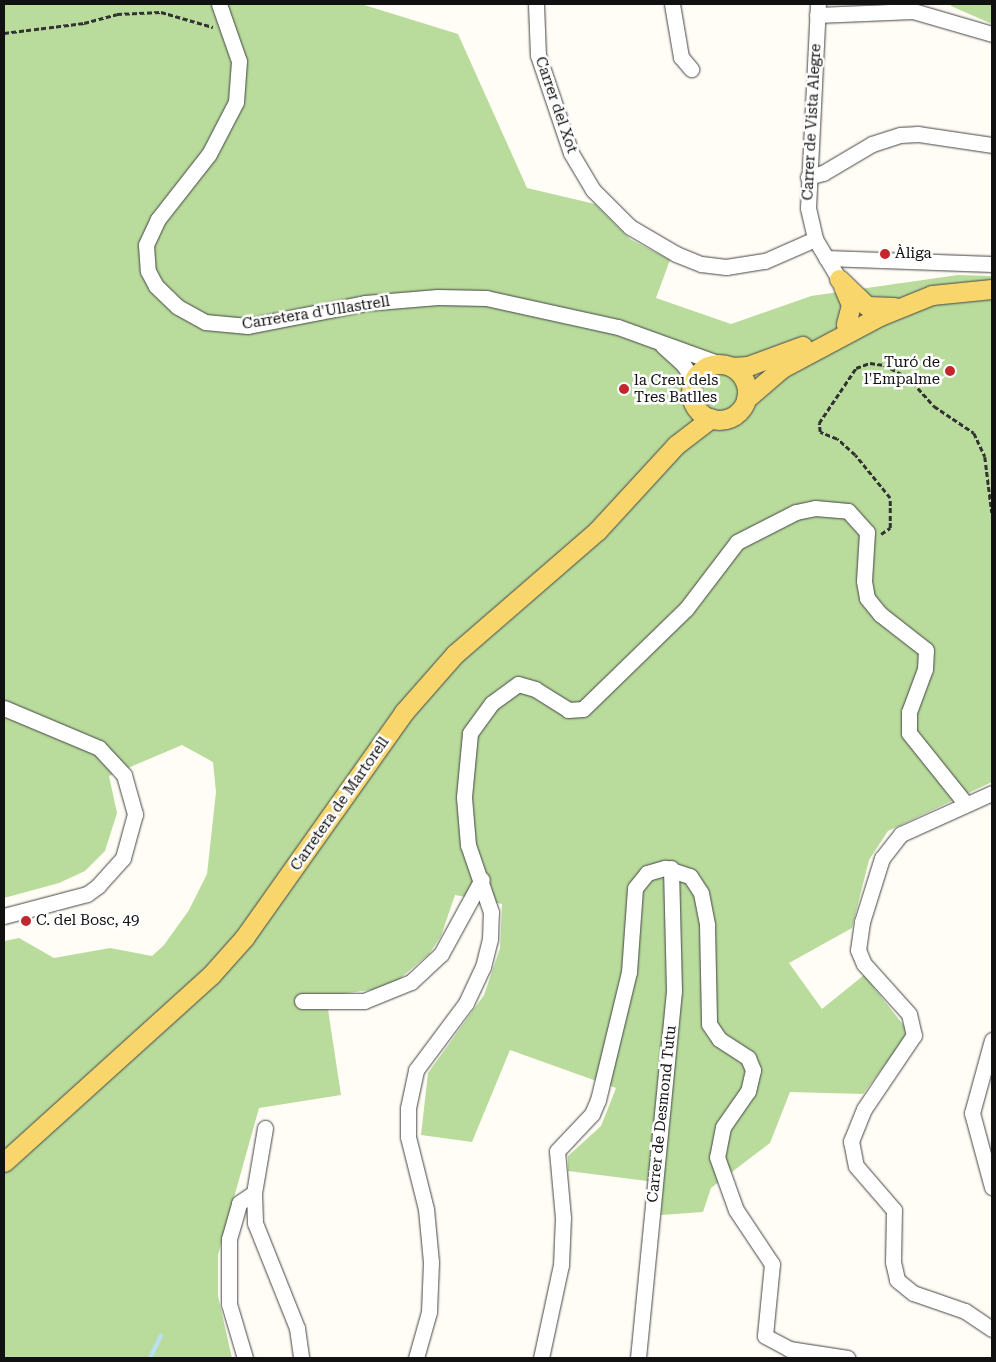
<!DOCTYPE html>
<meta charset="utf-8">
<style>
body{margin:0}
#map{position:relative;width:996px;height:1362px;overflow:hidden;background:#fffdf5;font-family:"Roboto Serif",serif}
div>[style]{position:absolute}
.forest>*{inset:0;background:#b9dc9c}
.stream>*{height:4px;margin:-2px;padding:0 2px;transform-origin:2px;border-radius:2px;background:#b9e0f7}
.path>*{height:2.5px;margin-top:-1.25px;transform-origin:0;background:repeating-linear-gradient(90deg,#333 0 5px,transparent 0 7.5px)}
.roads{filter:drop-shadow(0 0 1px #444) drop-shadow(0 0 1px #444)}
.minor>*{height:15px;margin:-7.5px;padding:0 7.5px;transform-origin:7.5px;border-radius:7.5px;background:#fff}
.major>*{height:19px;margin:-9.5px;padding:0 9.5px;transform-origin:9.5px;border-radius:9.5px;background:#f9d66b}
.major>.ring{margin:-9.5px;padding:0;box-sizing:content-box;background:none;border:19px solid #f9d66b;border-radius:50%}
.dots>*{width:14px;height:14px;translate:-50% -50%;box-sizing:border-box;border:2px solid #fff;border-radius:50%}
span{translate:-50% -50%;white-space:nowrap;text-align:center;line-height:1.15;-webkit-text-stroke:5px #fff;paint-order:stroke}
.street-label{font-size:15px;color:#111}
.poi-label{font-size:15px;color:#111}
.left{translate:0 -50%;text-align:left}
.right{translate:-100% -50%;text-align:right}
.frame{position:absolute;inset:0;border:5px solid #111;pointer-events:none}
</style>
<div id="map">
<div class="forest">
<i style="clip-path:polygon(4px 4px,361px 4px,458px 34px,527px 188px,595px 204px,630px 239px,670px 260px,656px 298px,731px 324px,811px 296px,958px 275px,992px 276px,992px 782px,888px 831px,869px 860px,852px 928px,789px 963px,822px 1009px,864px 975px,905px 1027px,905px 1037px,899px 1046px,863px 1094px,790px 1092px,770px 1143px,711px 1188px,703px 1212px,661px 1215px,663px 1183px,568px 1171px,568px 1156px,601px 1126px,616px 1088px,510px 1050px,472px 1142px,421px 1135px,428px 1073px,484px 995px,500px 948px,502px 904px,455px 895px,441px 936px,429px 954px,397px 981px,378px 989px,326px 996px,341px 1095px,259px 1108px,218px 1255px,218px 1296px,232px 1358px,4px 1358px,4px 941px,19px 938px,54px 958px,110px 948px,152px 956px,164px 945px,189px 910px,207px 874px,216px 792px,213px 762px,182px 745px,109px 776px,117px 813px,105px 851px,85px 871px,59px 883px,4px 898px)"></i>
<i style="clip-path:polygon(951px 4px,992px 4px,992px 24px,951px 6px)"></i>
</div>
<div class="stream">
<i style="left:150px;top:1358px;width:25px;rotate:-64deg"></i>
</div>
<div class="path">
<i style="left:4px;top:33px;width:81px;rotate:-7.1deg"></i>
<i style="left:84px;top:23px;width:34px;rotate:-15deg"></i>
<i style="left:117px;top:14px;width:44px;rotate:-2.6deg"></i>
<i style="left:161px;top:12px;width:54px;rotate:16.1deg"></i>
<i style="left:881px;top:534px;width:11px;rotate:-34deg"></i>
<i style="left:890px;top:528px;width:30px;rotate:-90deg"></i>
<i style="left:890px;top:498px;width:55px;rotate:-129.1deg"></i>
<i style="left:855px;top:455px;width:24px;rotate:-138deg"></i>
<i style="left:837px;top:439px;width:18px;rotate:-158deg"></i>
<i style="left:820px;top:432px;width:9px;rotate:-96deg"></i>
<i style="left:819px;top:423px;width:66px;rotate:-56.1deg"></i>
<i style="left:856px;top:368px;width:15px;rotate:-20deg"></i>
<i style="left:870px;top:363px;width:14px;rotate:8deg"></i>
<i style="left:884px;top:365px;width:27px;rotate:27deg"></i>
<i style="left:908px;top:377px;width:39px;rotate:48deg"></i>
<i style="left:934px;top:406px;width:48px;rotate:34deg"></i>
<i style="left:974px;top:433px;width:26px;rotate:65deg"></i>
<i style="left:985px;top:457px;width:56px;rotate:82.9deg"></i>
</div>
<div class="roads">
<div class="minor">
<i style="left:219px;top:4px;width:60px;rotate:70.7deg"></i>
<i style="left:239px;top:61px;width:41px;rotate:94.2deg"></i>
<i style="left:236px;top:102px;width:59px;rotate:117.4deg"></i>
<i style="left:209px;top:154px;width:83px;rotate:128.1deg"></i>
<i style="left:158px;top:219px;width:29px;rotate:115deg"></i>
<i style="left:146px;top:245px;width:26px;rotate:86deg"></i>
<i style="left:148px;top:271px;width:17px;rotate:62deg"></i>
<i style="left:156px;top:286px;width:30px;rotate:44deg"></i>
<i style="left:178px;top:307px;width:31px;rotate:29deg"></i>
<i style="left:205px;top:322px;width:43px;rotate:5.3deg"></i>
<i style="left:248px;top:326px;width:119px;rotate:-11.1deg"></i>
<i style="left:365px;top:303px;width:73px;rotate:-4.7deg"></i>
<i style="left:438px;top:297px;width:48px;rotate:1.2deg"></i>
<i style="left:486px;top:298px;width:135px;rotate:12.4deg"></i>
<i style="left:618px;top:327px;width:109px;rotate:19.9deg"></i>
<i style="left:536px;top:4px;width:51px;rotate:87.8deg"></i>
<i style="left:538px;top:55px;width:103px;rotate:71.4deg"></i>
<i style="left:571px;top:153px;width:43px;rotate:59.3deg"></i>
<i style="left:593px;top:190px;width:52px;rotate:45deg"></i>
<i style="left:630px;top:227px;width:53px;rotate:30.4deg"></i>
<i style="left:676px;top:254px;width:27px;rotate:22deg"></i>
<i style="left:701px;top:264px;width:25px;rotate:7deg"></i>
<i style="left:726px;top:267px;width:39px;rotate:-9deg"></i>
<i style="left:765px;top:261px;width:55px;rotate:-23.7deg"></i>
<i style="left:672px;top:4px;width:54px;rotate:80.4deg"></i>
<i style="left:681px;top:57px;width:16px;rotate:50deg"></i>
<i style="left:818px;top:4px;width:204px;rotate:92.8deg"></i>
<i style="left:808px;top:208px;width:32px;rotate:77deg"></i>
<i style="left:815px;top:239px;width:47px;rotate:59deg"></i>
<i style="left:817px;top:15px;width:96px;rotate:-2.4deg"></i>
<i style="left:913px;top:11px;width:82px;rotate:16.2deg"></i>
<i style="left:808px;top:177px;width:16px;rotate:-15deg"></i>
<i style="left:823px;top:173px;width:57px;rotate:-30.6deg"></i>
<i style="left:872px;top:144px;width:29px;rotate:-18deg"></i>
<i style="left:900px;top:135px;width:18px;rotate:-3deg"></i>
<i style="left:918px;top:134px;width:75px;rotate:8.5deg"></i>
<i style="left:826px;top:258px;width:166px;rotate:2.1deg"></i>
<i style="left:663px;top:346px;width:27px;rotate:42deg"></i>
<i style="left:683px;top:364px;width:20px;rotate:57deg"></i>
<i style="left:4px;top:708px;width:103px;rotate:22.8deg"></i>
<i style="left:99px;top:748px;width:37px;rotate:47deg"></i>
<i style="left:124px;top:775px;width:41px;rotate:74.2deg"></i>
<i style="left:135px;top:814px;width:46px;rotate:105.3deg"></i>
<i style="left:123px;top:858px;width:38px;rotate:132deg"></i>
<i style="left:98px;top:886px;width:14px;rotate:144deg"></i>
<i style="left:87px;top:894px;width:86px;rotate:165.2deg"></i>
<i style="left:992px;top:793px;width:100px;rotate:155.7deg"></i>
<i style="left:901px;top:834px;width:31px;rotate:128deg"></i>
<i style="left:882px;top:858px;width:67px;rotate:107.4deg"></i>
<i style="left:862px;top:922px;width:28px;rotate:98deg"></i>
<i style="left:858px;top:950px;width:15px;rotate:67deg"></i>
<i style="left:864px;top:964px;width:67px;rotate:48deg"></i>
<i style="left:909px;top:1014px;width:22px;rotate:77deg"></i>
<i style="left:914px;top:1035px;width:89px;rotate:124deg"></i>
<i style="left:864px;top:1109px;width:35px;rotate:112deg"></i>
<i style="left:851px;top:1141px;width:25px;rotate:79deg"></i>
<i style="left:856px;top:1166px;width:58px;rotate:49.2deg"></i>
<i style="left:894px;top:1210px;width:52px;rotate:91.1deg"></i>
<i style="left:893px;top:1262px;width:18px;rotate:77deg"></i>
<i style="left:897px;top:1280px;width:21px;rotate:39deg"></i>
<i style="left:913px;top:1293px;width:55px;rotate:19.1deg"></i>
<i style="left:965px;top:1311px;width:32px;rotate:34deg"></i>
<i style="left:302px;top:1001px;width:62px"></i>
<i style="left:364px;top:1001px;width:51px;rotate:-22deg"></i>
<i style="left:411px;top:982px;width:41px;rotate:-43deg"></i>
<i style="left:441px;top:954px;width:85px;rotate:-61.3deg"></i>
<i style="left:992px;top:1040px;width:76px;rotate:105.3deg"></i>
<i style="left:972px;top:1113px;width:77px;rotate:74.9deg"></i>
<i style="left:265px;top:1128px;width:66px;rotate:99.6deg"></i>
<i style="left:254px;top:1193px;width:30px;rotate:88deg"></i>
<i style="left:255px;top:1223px;width:113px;rotate:68.2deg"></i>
<i style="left:297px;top:1328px;width:30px;rotate:82deg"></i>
<i style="left:245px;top:1358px;width:56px;rotate:-106.5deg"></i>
<i style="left:229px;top:1304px;width:65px;rotate:-90deg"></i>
<i style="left:229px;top:1239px;width:37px;rotate:-74deg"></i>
<i style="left:239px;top:1203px;width:18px;rotate:-34deg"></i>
<i style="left:416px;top:1358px;width:48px;rotate:-74.2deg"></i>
<i style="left:429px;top:1312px;width:50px;rotate:-87.7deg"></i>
<i style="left:431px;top:1262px;width:53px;rotate:-95.4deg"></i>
<i style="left:426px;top:1209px;width:74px;rotate:-104deg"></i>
<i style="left:408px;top:1137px;width:29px;rotate:-90deg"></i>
<i style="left:408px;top:1108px;width:39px;rotate:-78deg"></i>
<i style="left:416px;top:1070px;width:84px;rotate:-53.3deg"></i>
<i style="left:466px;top:1003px;width:40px;rotate:-65deg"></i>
<i style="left:483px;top:967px;width:29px;rotate:-76deg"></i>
<i style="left:490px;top:939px;width:27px;rotate:-88deg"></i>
<i style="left:491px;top:912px;width:71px;rotate:-108.9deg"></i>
<i style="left:468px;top:845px;width:48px;rotate:-94.8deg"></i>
<i style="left:464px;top:797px;width:64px;rotate:-84.6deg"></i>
<i style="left:470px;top:733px;width:37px;rotate:-54deg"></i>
<i style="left:492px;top:703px;width:32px;rotate:-36deg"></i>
<i style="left:518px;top:684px;width:18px;rotate:16deg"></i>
<i style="left:535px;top:689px;width:39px;rotate:32deg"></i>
<i style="left:568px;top:710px;width:15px;rotate:-4deg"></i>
<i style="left:583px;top:709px;width:144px;rotate:-44.2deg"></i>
<i style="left:686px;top:609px;width:84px;rotate:-52.7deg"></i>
<i style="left:737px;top:542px;width:66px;rotate:-27deg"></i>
<i style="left:796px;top:512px;width:19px;rotate:-12deg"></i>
<i style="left:815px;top:508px;width:33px;rotate:5deg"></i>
<i style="left:848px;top:511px;width:28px;rotate:48deg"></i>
<i style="left:867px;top:532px;width:49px;rotate:93.5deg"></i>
<i style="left:864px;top:581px;width:17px;rotate:80deg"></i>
<i style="left:867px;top:598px;width:21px;rotate:51deg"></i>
<i style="left:880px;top:614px;width:58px;rotate:38deg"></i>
<i style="left:926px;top:650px;width:19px;rotate:93deg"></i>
<i style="left:925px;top:669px;width:46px;rotate:110.4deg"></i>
<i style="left:909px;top:712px;width:21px;rotate:90deg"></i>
<i style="left:909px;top:733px;width:90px;rotate:51.3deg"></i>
<i style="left:541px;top:1358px;width:95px;rotate:-77.9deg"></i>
<i style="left:561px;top:1265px;width:47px;rotate:-87.6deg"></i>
<i style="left:563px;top:1218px;width:67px;rotate:-95.1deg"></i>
<i style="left:557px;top:1151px;width:51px;rotate:-46.6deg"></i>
<i style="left:592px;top:1114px;width:15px;rotate:-67deg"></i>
<i style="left:598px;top:1100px;width:132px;rotate:-76.4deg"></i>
<i style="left:629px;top:972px;width:84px;rotate:-85.9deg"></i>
<i style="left:635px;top:888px;width:19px;rotate:-51deg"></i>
<i style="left:647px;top:873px;width:19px;rotate:-16deg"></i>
<i style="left:665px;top:868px;width:26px;rotate:18deg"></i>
<i style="left:690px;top:876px;width:20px;rotate:57deg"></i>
<i style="left:701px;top:893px;width:33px;rotate:79deg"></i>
<i style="left:707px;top:925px;width:99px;rotate:88.8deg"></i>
<i style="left:709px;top:1024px;width:18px;rotate:56deg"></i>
<i style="left:719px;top:1039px;width:35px;rotate:33deg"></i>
<i style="left:748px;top:1058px;width:13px;rotate:67deg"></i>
<i style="left:753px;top:1070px;width:22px;rotate:103deg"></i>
<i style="left:748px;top:1091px;width:44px;rotate:124.8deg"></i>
<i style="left:723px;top:1127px;width:31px;rotate:101deg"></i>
<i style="left:717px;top:1157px;width:56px;rotate:70.3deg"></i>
<i style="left:736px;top:1210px;width:65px;rotate:56.3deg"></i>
<i style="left:772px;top:1264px;width:72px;rotate:95.6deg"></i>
<i style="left:765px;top:1336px;width:27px;rotate:28deg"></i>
<i style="left:789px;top:1349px;width:59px;rotate:8.8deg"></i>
<i style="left:638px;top:1358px;width:369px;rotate:-84.4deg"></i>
<i style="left:674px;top:991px;width:123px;rotate:-91.4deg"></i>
</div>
<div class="major">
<i style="left:839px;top:279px;width:39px;rotate:44deg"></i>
<i style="left:867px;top:306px;width:27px;rotate:2deg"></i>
<i style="left:843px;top:286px;width:21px;rotate:67deg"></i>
<i style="left:851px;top:305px;width:20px;rotate:105deg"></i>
<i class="ring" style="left:691px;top:364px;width:37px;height:37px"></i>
<i style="left:732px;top:367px;width:16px;rotate:-4deg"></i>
<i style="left:748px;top:366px;width:58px;rotate:-20.3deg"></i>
<i style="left:746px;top:399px;width:48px;rotate:-40.7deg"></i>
<i style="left:782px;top:368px;width:111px;rotate:-28deg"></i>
<i style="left:880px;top:316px;width:56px;rotate:-22deg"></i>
<i style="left:932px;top:295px;width:60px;rotate:-5.7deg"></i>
<i style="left:4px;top:1162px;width:279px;rotate:-42.1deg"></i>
<i style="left:211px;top:975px;width:50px;rotate:-48.3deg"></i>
<i style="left:244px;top:938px;width:277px;rotate:-54.7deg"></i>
<i style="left:404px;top:712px;width:77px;rotate:-48.7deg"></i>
<i style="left:455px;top:654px;width:188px;rotate:-40.9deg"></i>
<i style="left:597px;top:531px;width:117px;rotate:-47.4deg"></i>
<i style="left:676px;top:445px;width:44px;rotate:-37.6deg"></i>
</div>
</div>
<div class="dots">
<i style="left:885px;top:254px;background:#c4262e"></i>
<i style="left:950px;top:371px;background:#c4262e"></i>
<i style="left:624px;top:389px;background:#c4262e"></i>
<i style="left:26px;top:921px;background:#c4262e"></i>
</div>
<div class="street-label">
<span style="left:556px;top:105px;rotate:71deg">Carrer del Xot</span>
<span style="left:812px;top:122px;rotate:-87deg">Carrer de Vista Alegre</span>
<span style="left:316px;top:313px;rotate:-9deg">Carretera d'Ullastrell</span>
<span style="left:340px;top:804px;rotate:-55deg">Carretera de Martorell</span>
<span style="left:662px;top:1114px;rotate:-84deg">Carrer de Desmond Tutu</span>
</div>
<div class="poi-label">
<span class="left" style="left:895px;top:254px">Àliga</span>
<span class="right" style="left:940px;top:371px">Turó de<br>l'Empalme</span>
<span class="left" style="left:634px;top:389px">la Creu dels<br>Tres Batlles</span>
<span class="left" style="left:36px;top:921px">C. del Bosc, 49</span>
</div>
<div class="frame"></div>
</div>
